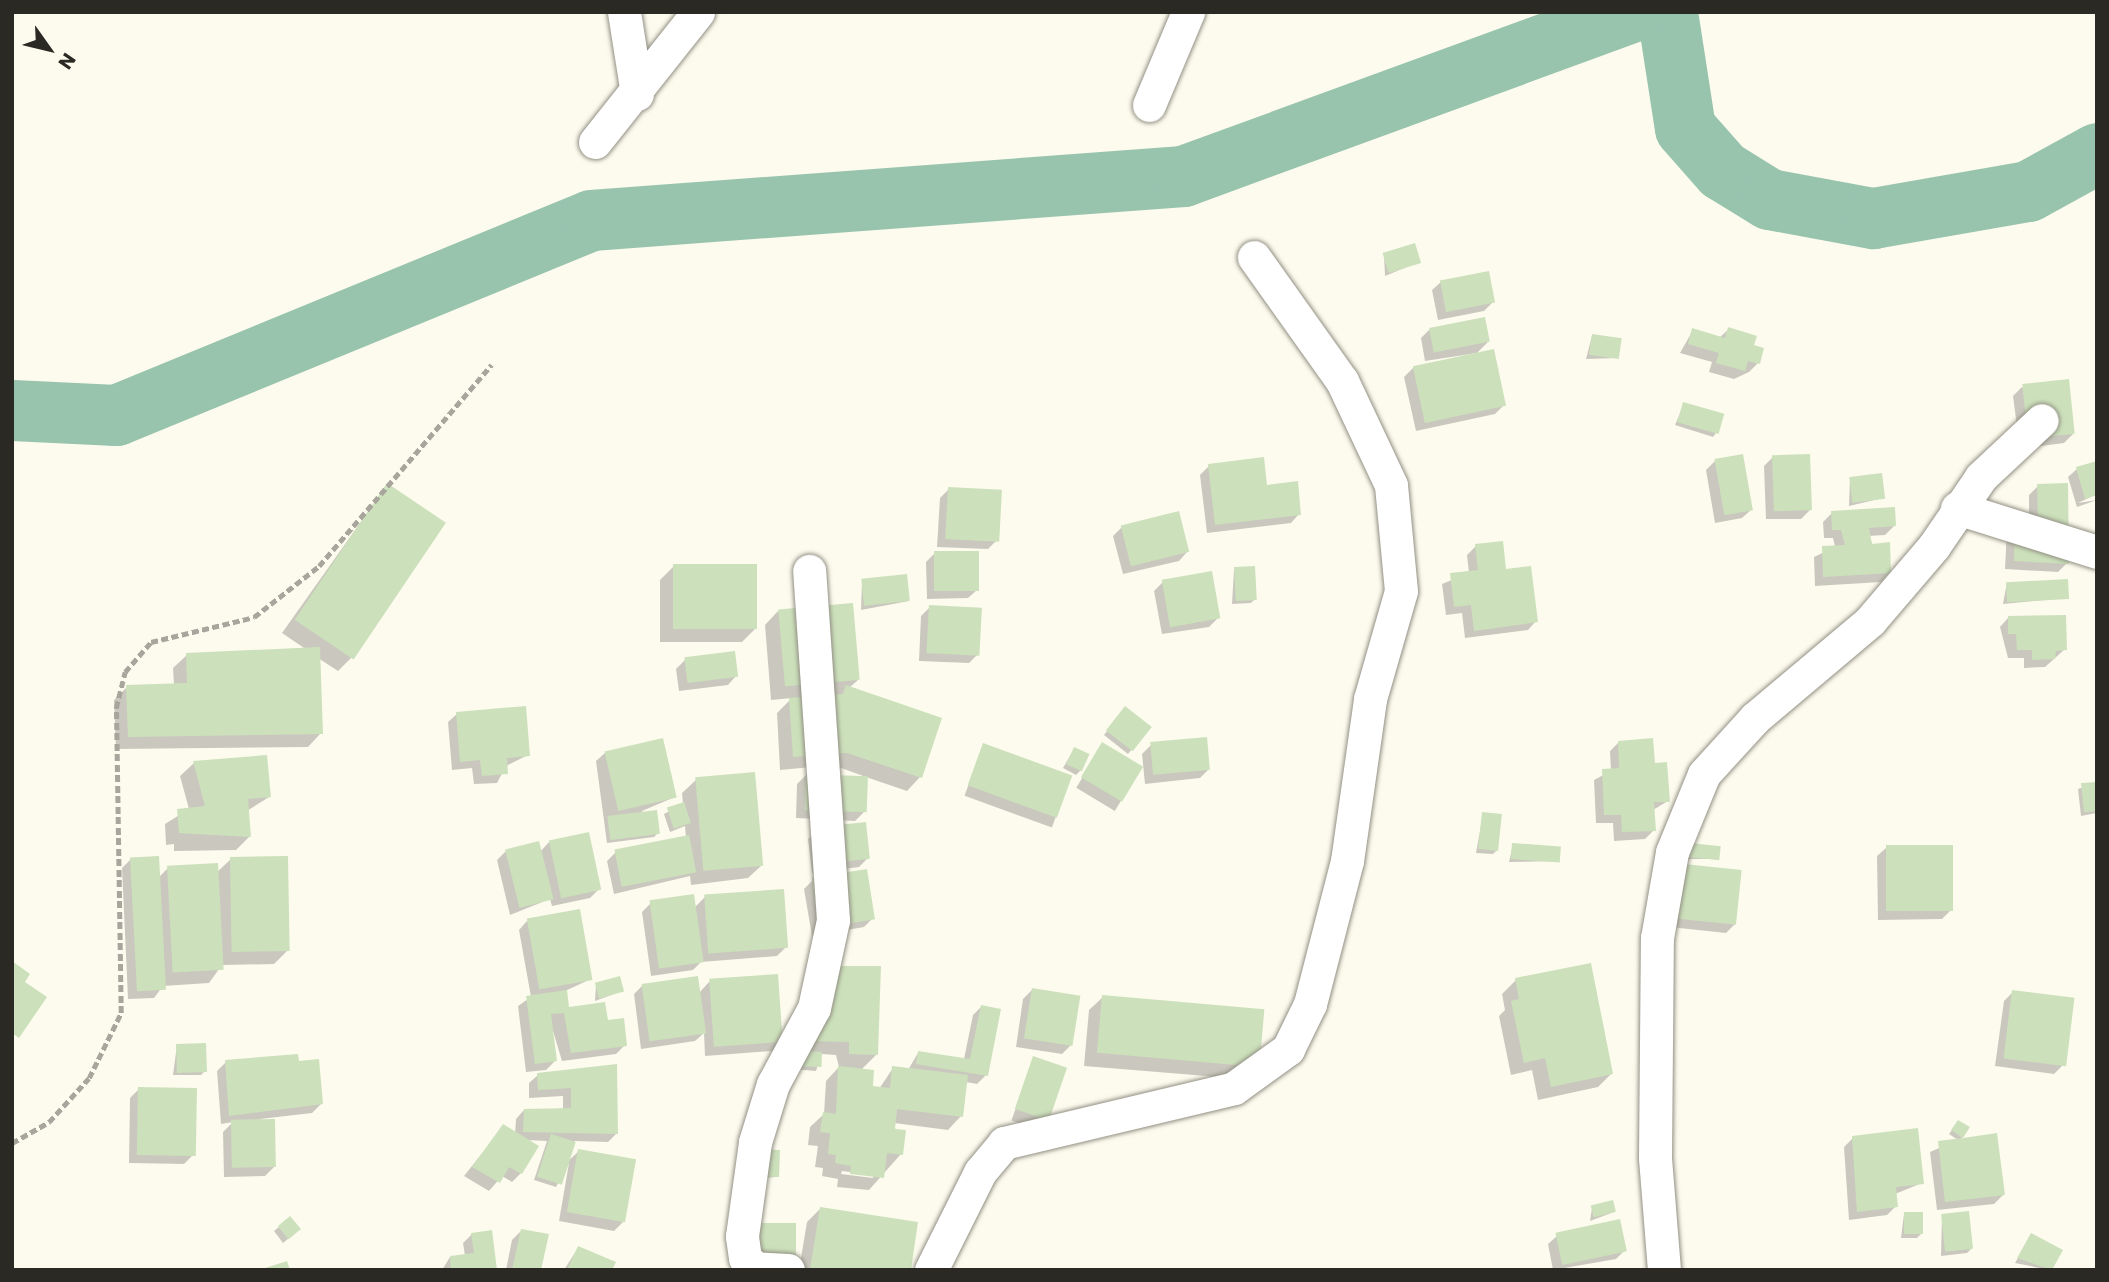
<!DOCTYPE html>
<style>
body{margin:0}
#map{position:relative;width:2109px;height:1282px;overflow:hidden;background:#fdfbee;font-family:Poppins,sans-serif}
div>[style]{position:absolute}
.shadow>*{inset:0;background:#0003;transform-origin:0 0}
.river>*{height:61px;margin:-30.5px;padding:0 30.5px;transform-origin:30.5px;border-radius:30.5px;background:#98c4ae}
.building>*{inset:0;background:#cce1bb;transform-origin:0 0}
.path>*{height:4.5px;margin-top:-2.25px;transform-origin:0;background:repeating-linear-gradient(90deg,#a7a59c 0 7px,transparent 0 10.5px)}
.roads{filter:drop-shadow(0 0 2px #929084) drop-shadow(0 0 2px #929084)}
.street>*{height:33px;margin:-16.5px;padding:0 16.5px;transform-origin:16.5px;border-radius:16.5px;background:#fff}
span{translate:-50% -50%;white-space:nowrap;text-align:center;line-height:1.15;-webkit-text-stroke:5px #fdfbee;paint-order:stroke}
.frame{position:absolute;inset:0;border:14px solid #2a2924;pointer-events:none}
.north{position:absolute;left:14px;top:14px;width:70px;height:70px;-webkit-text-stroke:5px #fdfbee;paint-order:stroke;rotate:124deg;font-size:19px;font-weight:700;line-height:28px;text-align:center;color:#2a2924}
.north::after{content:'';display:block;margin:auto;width:24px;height:32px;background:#2a2924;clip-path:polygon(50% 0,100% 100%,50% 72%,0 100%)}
</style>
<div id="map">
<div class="shadow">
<i style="clip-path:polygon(1384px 255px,1419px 262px,1385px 276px)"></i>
<i style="clip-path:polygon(1441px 282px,1493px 302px,1484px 311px,1438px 320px,1432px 290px)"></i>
<i style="clip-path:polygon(1729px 329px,1752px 346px,1758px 363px,1749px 372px,1734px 379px,1709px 372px,1712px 362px,1680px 353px,1693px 330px,1719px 338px)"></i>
<i style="clip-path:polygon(1429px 330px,1488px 342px,1477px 353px,1425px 361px,1421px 338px)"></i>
<i style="clip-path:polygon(1592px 336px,1618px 358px,1586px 359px)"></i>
<i style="clip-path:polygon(1413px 368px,1504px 405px,1495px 414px,1416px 431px,1404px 377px)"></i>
<i style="clip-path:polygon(2022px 387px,2073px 434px,2064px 443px,2020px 449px,2013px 396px)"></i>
<i style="clip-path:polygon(1684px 404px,1716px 433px,1713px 437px,1675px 425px)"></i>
<i style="clip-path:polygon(1773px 457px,1810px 510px,1801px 519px,1766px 519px,1764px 466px)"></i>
<i style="clip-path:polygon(1715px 461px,1751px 510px,1742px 518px,1715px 523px,1706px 470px)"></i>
<i style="clip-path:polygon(1209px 466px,1265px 487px,1299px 514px,1291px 523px,1207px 533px,1200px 475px)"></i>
<i style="clip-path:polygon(2077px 469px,2097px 494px,2078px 503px,2097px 500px,2077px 507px,2068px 477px)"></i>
<i style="clip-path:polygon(1850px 478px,1883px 498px,1849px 506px)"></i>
<i style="clip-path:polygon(387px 485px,351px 658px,338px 671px,318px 658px,321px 733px,308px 747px,116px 749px,114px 700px,127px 687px,174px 685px,173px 668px,187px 655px,307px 650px,282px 633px)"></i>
<i style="clip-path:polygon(2038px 486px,2067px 563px,2058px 572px,2005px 569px,2007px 529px,2029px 520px,2029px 495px)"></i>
<i style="clip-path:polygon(949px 489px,997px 540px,988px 549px,937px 547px,940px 498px)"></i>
<i style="clip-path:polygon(1832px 513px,1894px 526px,1885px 535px,1868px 536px,1889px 573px,1881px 582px,1815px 586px,1814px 557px,1835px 547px,1833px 538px,1824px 538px,1823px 522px)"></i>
<i style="clip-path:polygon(1122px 527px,1187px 552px,1179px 561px,1123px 574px,1113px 536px)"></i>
<i style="clip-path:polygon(1476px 546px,1504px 571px,1536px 621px,1528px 630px,1465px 638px,1462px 613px,1446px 615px,1442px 584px,1469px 573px,1467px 555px)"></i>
<i style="clip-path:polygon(935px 553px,977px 590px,968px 598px,927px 599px,926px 562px)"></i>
<i style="clip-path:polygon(673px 567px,756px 628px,742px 642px,660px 642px,660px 580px)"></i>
<i style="clip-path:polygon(1234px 569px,1255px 599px,1251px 603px,1232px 604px)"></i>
<i style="clip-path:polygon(862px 582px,909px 601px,861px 610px)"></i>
<i style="clip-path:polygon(1163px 582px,1218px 618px,1209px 627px,1162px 634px,1154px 591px)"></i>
<i style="clip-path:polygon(2007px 582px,2067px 598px,2003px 604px)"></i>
<i style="clip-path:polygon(930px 607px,978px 654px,969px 663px,919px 661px,921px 616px)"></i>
<i style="clip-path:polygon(778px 611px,858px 680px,849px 688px,920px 777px,907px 791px,866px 777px,864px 812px,855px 821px,796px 818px,797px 784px,806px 775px,866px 777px,833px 765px,780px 770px,777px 713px,792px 698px,771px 700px,765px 625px)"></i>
<i style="clip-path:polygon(2008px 618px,2065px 649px,2045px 667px,2024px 668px,2024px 658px,2008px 658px,2000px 627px)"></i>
<i style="clip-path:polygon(685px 660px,736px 676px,728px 685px,679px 691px,676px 669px)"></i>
<i style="clip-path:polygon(1122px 712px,1150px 727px,1128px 754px,1104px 735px)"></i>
<i style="clip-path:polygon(457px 714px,528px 755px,506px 766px,497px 783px,474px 784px,472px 768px,452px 770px,448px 722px)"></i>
<i style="clip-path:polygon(1619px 742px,1653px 765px,1668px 801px,1653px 810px,1654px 830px,1645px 839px,1614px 841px,1613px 823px,1596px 823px,1594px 780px,1611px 771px,1610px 751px)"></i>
<i style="left:983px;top:745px;width:93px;height:54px;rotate:20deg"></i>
<i style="left:1102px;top:745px;width:45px;height:50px;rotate:31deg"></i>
<i style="clip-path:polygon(1151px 745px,1209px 769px,1200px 778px,1145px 784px,1142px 754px)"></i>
<i style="clip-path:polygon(1074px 749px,1081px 770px,1076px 775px,1063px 768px)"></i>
<i style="clip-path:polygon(605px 753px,675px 797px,642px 811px,658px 833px,654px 837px,607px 843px,596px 761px)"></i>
<i style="clip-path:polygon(194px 763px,269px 797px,247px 811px,250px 836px,236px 850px,174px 851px,174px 844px,166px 845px,165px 824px,189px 809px,180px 776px)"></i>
<i style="clip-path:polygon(696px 780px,762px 865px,748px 878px,691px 885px,690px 876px,614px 894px,607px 861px,616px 852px,686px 838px,685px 826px,670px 832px,664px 814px,683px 804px,682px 793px)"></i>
<i style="clip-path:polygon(2097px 783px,2097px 813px,2081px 816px,2078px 789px)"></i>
<i style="clip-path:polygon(1483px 814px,1497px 850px,1493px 854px,1476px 853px)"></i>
<i style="clip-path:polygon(817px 830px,868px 858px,859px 867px,812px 873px,808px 839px)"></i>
<i style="clip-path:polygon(549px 842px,599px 889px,590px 898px,552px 906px,550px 899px,510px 915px,497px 860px,506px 851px,540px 852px)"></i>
<i style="clip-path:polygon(1513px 845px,1558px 861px,1509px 862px)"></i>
<i style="clip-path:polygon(1667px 847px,1718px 859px,1665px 859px)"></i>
<i style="clip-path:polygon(1886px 848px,1951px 910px,1942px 919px,1878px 920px,1877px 856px)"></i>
<i style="clip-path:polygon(131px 859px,158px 878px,168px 868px,216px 873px,231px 859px,288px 950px,274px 964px,222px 965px,209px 983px,163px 986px,154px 998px,128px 999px,122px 868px)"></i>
<i style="clip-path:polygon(1676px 875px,1735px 924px,1726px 933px,1670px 927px)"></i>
<i style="clip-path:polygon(813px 880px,873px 918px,864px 927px,812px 936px,804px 889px)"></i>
<i style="clip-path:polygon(705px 897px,786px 947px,777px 956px,701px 962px,693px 970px,651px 976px,642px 912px,651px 903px,694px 908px)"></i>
<i style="clip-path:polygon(527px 921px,591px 979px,565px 991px,567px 1009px,606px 1022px,625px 1045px,616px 1054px,562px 1061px,550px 1021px,555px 1061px,546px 1070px,526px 1072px,518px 1006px,531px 997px,519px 930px)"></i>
<i style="clip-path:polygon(12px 963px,22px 982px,12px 1042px)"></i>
<i style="clip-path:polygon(1516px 980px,1611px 1074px,1598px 1087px,1538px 1100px,1532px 1070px,1511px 1075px,1499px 1016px,1505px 1010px,1502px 994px)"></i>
<i style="clip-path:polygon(709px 982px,781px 1042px,772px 1051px,705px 1056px,704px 1033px,695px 1041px,641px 1049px,634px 994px,643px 985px,699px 993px)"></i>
<i style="clip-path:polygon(596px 985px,622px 991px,595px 1001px)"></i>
<i style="clip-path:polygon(1032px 990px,1071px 1045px,1062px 1054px,1016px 1047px,1023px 999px)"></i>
<i style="clip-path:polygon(2013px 992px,2063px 1065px,2054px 1074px,1995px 1066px,2004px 1001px)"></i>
<i style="clip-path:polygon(1103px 997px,1262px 1010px,1243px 1079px,1084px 1066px,1089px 1010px)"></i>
<i style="clip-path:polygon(evenodd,981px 1007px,986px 1075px,977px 1084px,966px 1082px,961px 1116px,948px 1130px,894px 1123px,901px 1154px,869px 1190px,837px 1187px,838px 1179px,822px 1176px,823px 1168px,815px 1167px,818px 1146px,808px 1145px,810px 1127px,824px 1114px,826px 1081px,839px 1067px,836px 1055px,821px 1054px,816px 1071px,792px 1069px,796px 1015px,877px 1054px,861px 1070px,871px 1088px,879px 1089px,893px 1068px,908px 1070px,918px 1053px,964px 1059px,973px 1015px,981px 1007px,842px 1171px,873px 1175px,873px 1178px,841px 1174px,842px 1171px)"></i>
<i style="clip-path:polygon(177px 1045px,205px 1071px,201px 1075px,173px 1075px)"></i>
<i style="left:1033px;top:1058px;width:34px;height:66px;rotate:19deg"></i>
<i style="clip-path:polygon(226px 1062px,297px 1063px,321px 1104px,312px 1113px,260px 1119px,274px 1167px,265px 1176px,224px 1177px,223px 1132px,233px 1122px,221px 1124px,217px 1071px)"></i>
<i style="clip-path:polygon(615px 1066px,617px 1133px,608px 1142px,574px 1141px,567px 1162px,579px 1151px,623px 1222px,614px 1231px,559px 1221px,569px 1163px,556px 1187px,534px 1180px,547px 1141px,526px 1140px,521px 1173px,512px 1182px,502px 1176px,489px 1191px,464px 1176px,503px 1127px,515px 1134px,516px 1119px,524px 1110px,563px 1110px,563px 1096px,529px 1098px,529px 1083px,538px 1075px)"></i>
<i style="clip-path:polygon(139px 1089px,193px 1155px,184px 1164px,129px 1163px,130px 1098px)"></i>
<i style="clip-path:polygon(1955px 1126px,1968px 1128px,1960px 1140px,2003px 1195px,1994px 1204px,1937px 1210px,1930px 1152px,1958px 1140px,1949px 1134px)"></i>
<i style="clip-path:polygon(1853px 1138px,1922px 1183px,1895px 1194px,1896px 1206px,1887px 1215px,1849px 1220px,1844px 1147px)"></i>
<i style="clip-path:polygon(749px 1154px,776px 1177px,747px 1179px)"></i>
<i style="clip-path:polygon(1592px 1208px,1614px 1212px,1590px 1221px)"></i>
<i style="clip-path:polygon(820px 1209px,910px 1270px,799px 1270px,807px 1222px)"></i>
<i style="clip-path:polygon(1904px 1214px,1921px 1234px,1917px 1238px,1901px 1238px)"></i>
<i style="clip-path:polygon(1942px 1215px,1971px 1249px,1967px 1253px,1941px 1256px)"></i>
<i style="clip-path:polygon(290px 1218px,295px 1233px,283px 1243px,274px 1231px)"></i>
<i style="clip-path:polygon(521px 1231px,540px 1270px,506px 1270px,512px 1240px)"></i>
<i style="clip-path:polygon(472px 1234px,495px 1270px,442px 1270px,450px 1257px,465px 1256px,463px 1243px)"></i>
<i style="clip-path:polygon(2031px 1235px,2061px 1250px,2050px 1270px,2015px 1263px)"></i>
<i style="clip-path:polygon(1557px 1236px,1625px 1250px,1616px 1259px,1553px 1270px,1548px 1244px)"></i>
<i style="clip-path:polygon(578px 1248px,611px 1270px,564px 1270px)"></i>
</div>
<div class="river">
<i style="left:1667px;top:12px;width:117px;rotate:81.2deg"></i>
<i style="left:1685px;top:128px;width:56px;rotate:48.6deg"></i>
<i style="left:1722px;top:170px;width:55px;rotate:31.7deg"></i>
<i style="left:1769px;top:199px;width:106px;rotate:10.4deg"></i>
<i style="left:1873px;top:218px;width:157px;rotate:-9.9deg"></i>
<i style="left:2028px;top:191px;width:79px;rotate:-28.8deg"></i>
<i style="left:12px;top:410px;width:104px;rotate:2.8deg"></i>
<i style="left:116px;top:415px;width:513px;rotate:-22.32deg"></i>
<i style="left:591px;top:220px;width:594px;rotate:-4.25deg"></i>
<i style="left:1183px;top:176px;width:478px;rotate:-20.1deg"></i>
</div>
<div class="building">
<i style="left:1415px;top:243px;width:21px;height:34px;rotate:73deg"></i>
<i style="left:1489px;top:271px;width:32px;height:50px;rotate:79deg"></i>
<i style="left:1485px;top:317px;width:25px;height:57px;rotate:79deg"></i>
<i style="clip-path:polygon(1728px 327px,1757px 336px,1754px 345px,1764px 348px,1760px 364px,1748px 361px,1745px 371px,1716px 363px,1719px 353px,1688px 344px,1692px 328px,1725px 338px)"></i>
<i style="left:1592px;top:334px;width:30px;height:21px;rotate:8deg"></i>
<i style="left:1494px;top:349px;width:58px;height:83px;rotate:78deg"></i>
<i style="left:2069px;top:379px;width:55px;height:47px;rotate:84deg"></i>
<i style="left:1683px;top:402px;width:43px;height:21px;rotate:16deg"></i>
<i style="left:1743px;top:454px;width:57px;height:29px;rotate:80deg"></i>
<i style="left:1810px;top:454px;width:56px;height:38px;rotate:88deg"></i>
<i style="clip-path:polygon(1264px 457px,1267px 485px,1298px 481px,1301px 515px,1215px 525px,1208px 464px)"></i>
<i style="clip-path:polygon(2097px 461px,2097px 495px,2085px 499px,2076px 467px)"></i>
<i style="left:1882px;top:473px;width:26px;height:33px;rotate:83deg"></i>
<i style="left:387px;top:483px;width:71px;height:165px;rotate:34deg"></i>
<i style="clip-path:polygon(2068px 483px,2069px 564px,2014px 561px,2015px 518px,2038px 519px,2037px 484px)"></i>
<i style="left:948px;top:487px;width:54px;height:52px;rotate:3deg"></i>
<i style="clip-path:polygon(1895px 507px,1896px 526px,1869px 528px,1872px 544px,1890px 542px,1891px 573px,1823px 577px,1822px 546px,1845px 545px,1841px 530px,1832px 530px,1831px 511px)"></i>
<i style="left:1179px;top:511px;width:42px;height:60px;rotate:76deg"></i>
<i style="clip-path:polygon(1503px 541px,1506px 569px,1531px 566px,1538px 622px,1474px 631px,1471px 605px,1454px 607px,1450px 573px,1478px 570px,1475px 544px)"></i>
<i style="left:934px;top:551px;width:45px;height:40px"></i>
<i style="left:757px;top:564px;width:65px;height:84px;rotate:90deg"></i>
<i style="left:1255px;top:566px;width:34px;height:21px;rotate:87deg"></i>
<i style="left:1212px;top:571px;width:48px;height:51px;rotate:80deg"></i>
<i style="left:907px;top:574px;width:27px;height:46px;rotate:84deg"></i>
<i style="left:2068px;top:579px;width:20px;height:62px;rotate:87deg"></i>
<i style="left:853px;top:603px;width:77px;height:75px;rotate:85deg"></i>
<i style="left:929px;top:605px;width:53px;height:48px;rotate:3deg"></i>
<i style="clip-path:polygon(2066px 615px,2067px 650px,2056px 651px,2055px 659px,2032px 660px,2032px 650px,2017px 650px,2016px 634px,2008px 634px,2008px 616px)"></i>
<i style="clip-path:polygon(320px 647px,323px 734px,128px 737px,126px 685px,187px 683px,186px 653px)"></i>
<i style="left:735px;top:651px;width:26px;height:51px;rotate:83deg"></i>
<i style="clip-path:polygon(846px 685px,942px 718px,922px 778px,847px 753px,793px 757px,789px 698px,843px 694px)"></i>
<i style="clip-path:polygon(526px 706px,530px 756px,507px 758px,508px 774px,482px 776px,480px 760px,460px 762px,456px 712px)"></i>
<i style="left:1125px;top:706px;width:34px;height:31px;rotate:38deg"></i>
<i style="left:1207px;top:737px;width:33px;height:57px;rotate:85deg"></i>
<i style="left:663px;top:738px;width:61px;height:60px;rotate:77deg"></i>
<i style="clip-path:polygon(1653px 738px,1655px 763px,1667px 762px,1670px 802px,1654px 802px,1656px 831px,1622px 832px,1621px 815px,1604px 815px,1602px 769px,1619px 768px,1618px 741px)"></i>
<i style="left:1102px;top:742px;width:48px;height:41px;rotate:31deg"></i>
<i style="left:983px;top:743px;width:95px;height:45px;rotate:20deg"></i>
<i style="left:1074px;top:747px;width:17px;height:19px;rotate:24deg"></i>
<i style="clip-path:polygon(267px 755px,271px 797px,248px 799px,251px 837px,179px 833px,177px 809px,205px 806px,193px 761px)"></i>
<i style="left:755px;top:772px;width:94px;height:60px;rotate:85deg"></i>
<i style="left:806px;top:774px;width:62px;height:36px;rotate:2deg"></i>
<i style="clip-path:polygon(2097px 782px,2097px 811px,2084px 812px,2081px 783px)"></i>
<i style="left:684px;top:802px;width:22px;height:18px;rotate:72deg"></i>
<i style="left:657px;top:810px;width:24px;height:50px;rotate:83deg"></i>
<i style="left:1482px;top:812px;width:20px;height:37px;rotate:6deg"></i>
<i style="left:866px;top:822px;width:37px;height:50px;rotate:84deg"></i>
<i style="left:589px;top:832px;width:59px;height:41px;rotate:78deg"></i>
<i style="left:689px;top:835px;width:38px;height:76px;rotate:79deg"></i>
<i style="left:539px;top:841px;width:60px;height:35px;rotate:76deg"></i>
<i style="left:1670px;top:841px;width:51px;height:14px;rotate:6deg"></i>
<i style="left:1512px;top:843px;width:49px;height:16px;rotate:4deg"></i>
<i style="left:1953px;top:845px;width:66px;height:67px;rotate:90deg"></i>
<i style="left:159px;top:856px;width:134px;height:29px;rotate:87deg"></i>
<i style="left:288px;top:856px;width:95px;height:58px;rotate:89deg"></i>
<i style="left:218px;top:863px;width:107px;height:51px;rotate:87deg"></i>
<i style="left:1684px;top:864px;width:58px;height:55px;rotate:6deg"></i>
<i style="left:867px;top:869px;width:51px;height:56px;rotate:81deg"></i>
<i style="left:784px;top:889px;width:59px;height:80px;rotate:86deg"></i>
<i style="left:694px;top:894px;width:69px;height:45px;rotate:82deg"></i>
<i style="left:580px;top:909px;width:72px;height:54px;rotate:80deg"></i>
<i style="clip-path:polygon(12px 961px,30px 974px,25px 982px,47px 997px,19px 1038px,12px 1033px)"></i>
<i style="clip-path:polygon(1591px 963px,1613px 1074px,1551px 1087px,1545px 1058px,1524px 1063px,1511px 1001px,1519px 999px,1515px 978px)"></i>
<i style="clip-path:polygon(829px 966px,881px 966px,878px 1055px,849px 1054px,849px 1042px,808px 1041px)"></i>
<i style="left:778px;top:974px;width:68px;height:69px;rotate:86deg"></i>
<i style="left:620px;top:976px;width:16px;height:26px;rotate:75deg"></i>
<i style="left:698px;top:976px;width:58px;height:57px;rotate:82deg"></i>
<i style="left:1032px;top:988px;width:49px;height:51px;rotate:9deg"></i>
<i style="clip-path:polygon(567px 990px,569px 1007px,605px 1002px,608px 1020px,624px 1018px,627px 1046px,571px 1053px,564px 1013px,551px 1014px,557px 1061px,535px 1064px,526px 996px)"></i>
<i style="left:2012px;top:990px;width:63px;height:69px;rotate:7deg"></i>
<i style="left:1102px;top:995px;width:163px;height:58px;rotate:5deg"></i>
<i style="clip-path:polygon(981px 1005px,1001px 1009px,988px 1076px,916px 1064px,918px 1051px,970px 1059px)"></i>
<i style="left:206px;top:1043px;width:29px;height:30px;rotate:88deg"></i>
<i style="left:796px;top:1051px;width:26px;height:15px;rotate:2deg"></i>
<i style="clip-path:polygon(298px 1054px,299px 1061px,319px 1059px,323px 1104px,229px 1116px,225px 1060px)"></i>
<i style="left:1033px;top:1056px;width:36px;height:56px;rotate:19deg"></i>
<i style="clip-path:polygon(617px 1064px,618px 1134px,523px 1132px,524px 1109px,571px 1108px,571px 1088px,538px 1090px,537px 1073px)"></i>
<i style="clip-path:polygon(838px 1066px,874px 1070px,873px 1086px,890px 1088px,892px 1066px,968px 1075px,963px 1117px,897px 1109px,895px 1129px,906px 1130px,903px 1155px,887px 1153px,884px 1178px,850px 1174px,851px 1166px,835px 1163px,836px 1155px,828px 1154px,830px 1133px,820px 1132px,823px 1112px,836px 1114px)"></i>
<i style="left:138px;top:1087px;width:59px;height:68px;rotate:1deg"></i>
<i style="left:275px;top:1119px;width:48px;height:44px;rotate:89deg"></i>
<i style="clip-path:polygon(1958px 1120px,1970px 1127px,1963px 1138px,1997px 1133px,2005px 1195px,1945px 1202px,1938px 1141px,1963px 1138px,1951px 1130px)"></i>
<i style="clip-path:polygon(503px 1124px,539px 1146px,522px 1174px,509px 1167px,500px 1183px,472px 1167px)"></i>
<i style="clip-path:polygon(1918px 1128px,1924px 1184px,1896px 1187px,1898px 1207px,1857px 1212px,1852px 1136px)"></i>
<i style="left:551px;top:1134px;width:26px;height:45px;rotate:18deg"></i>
<i style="left:578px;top:1149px;width:59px;height:64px;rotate:10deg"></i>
<i style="left:752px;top:1149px;width:28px;height:27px;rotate:2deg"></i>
<i style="left:1613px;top:1200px;width:12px;height:23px;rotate:76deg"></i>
<i style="clip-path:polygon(820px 1207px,918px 1222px,911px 1270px,810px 1270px)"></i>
<i style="left:1969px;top:1211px;width:38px;height:28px;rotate:84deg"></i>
<i style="left:1923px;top:1212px;width:22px;height:19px;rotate:90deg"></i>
<i style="left:290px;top:1216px;width:17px;height:16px;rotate:50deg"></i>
<i style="left:1620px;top:1219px;width:33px;height:66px;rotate:78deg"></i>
<i style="left:747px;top:1223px;width:49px;height:46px"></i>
<i style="clip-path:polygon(521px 1229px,549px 1234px,541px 1270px,512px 1270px)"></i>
<i style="clip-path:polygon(492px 1230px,497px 1270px,451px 1270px,450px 1256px,474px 1253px,471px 1233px)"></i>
<i style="clip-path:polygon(2031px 1233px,2063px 1250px,2052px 1270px,2017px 1258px)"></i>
<i style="clip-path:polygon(578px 1246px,616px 1262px,612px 1270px,567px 1270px)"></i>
<i style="clip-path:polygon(287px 1261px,290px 1270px,262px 1270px,262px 1269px)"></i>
</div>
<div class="path">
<i style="left:12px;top:1143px;width:43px;rotate:-29.6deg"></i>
<i style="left:49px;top:1122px;width:59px;rotate:-47.7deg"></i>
<i style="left:89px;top:1078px;width:72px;rotate:-63.8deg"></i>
<i style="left:121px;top:1013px;width:305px;rotate:-90.9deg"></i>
<i style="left:116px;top:708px;width:37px;rotate:-76deg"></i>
<i style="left:125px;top:672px;width:40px;rotate:-49deg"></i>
<i style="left:151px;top:642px;width:106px;rotate:-13.6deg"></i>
<i style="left:254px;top:617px;width:83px;rotate:-38.1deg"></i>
<i style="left:319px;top:566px;width:265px;rotate:-49.4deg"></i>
</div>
<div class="roads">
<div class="street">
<i style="left:624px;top:12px;width:83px;rotate:81deg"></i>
<i style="left:1149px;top:105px;width:101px;rotate:-67.2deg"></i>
<i style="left:595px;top:142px;width:166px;rotate:-51.6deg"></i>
<i style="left:1957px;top:508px;width:147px;rotate:17.4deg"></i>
<i style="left:788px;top:1270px;width:33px;rotate:-177deg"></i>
<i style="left:755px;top:1268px;width:14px;rotate:-135deg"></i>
<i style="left:745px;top:1258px;width:22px;rotate:-98deg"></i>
<i style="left:742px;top:1236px;width:95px;rotate:-82.1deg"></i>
<i style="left:755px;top:1142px;width:61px;rotate:-72.8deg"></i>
<i style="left:773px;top:1084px;width:86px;rotate:-61.7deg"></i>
<i style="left:814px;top:1008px;width:90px;rotate:-77.8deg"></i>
<i style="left:833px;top:920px;width:350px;rotate:-93.9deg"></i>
<i style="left:931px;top:1270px;width:110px;rotate:-63.4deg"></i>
<i style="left:980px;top:1172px;width:38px;rotate:-50deg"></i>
<i style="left:1004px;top:1143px;width:236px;rotate:-13.4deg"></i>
<i style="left:1234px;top:1088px;width:67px;rotate:-35.8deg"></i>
<i style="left:1288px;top:1049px;width:50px;rotate:-63.9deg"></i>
<i style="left:1310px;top:1004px;width:148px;rotate:-75.5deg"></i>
<i style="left:1347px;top:861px;width:164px;rotate:-81.9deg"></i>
<i style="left:1370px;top:699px;width:112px;rotate:-74deg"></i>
<i style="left:1401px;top:591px;width:106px;rotate:-95.4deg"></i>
<i style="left:1391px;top:485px;width:115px;rotate:-115.2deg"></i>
<i style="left:1342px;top:381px;width:152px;rotate:-125.4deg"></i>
<i style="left:1664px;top:1270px;width:113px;rotate:-94.6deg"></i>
<i style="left:1655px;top:1157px;width:219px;rotate:-89.5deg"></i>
<i style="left:1657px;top:938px;width:87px;rotate:-80.1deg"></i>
<i style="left:1672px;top:852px;width:84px;rotate:-67.7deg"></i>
<i style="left:1704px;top:774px;width:76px;rotate:-47.7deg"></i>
<i style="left:1755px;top:718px;width:150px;rotate:-40.1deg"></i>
<i style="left:1870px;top:621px;width:99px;rotate:-49.5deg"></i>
<i style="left:1934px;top:546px;width:83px;rotate:-55.7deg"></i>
<i style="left:1981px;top:477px;width:83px;rotate:-43.1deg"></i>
</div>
</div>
<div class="frame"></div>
<div class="north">N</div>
</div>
